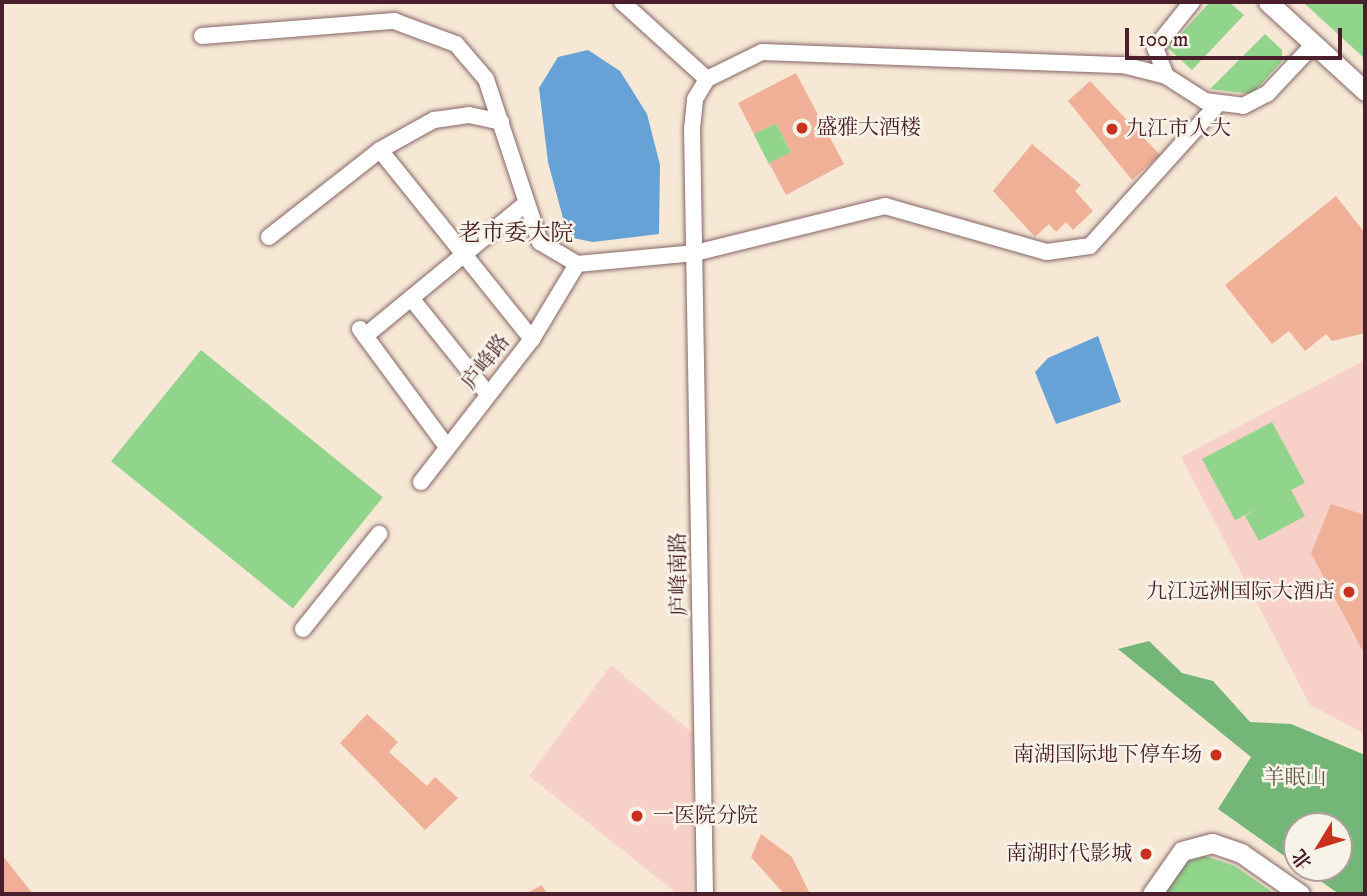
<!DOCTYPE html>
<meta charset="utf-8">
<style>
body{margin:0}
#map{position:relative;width:1367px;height:896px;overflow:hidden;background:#f6e8d5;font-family:"IM FELL DW Pica","Noto Serif SC",serif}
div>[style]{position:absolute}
.built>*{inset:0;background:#f7d1c8}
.green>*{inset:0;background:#91d48c;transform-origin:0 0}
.forest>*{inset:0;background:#74b678}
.water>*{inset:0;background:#67a2d7}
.building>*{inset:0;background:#efb097}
.roads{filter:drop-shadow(0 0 2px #866566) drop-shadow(0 0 2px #866566)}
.minor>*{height:16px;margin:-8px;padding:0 8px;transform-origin:8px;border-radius:8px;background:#fff}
.tertiary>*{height:19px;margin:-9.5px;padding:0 9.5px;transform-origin:9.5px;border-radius:9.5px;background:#fff}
.dots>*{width:19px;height:19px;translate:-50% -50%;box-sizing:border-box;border:4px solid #f7f3e8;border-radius:50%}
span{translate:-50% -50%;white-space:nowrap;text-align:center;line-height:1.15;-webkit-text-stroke:5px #f7f3e8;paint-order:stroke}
.poi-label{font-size:21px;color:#4a1f2b}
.left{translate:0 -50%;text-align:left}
.right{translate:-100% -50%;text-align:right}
.street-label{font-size:21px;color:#4a1f2b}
.park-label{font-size:21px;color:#5f5548}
.neighbourhood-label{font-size:23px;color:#4a1f2b}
.frame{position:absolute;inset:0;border:4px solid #4a1f2b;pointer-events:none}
.north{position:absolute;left:1283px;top:812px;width:70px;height:70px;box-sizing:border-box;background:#f7f3e8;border:2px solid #b29e9c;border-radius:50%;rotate:232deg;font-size:19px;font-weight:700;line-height:28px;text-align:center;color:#4a1f2b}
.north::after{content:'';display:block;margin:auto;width:24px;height:32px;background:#c8321e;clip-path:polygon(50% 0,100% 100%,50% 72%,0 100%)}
.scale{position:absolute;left:1125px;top:28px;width:217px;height:32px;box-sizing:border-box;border:4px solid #4a1f2b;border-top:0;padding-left:9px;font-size:21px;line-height:24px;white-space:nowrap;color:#4a1f2b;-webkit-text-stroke:5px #f7f3e8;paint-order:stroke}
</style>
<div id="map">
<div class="built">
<i style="clip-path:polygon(1365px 360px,1365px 734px,1310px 705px,1181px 457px)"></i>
<i style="clip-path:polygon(611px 665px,694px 734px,692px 894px,678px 894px,529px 776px)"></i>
</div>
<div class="green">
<i style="clip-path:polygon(1210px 2px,1229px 2px,1244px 15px,1192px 70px,1168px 48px)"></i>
<i style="clip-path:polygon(1303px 2px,1365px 2px,1365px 59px)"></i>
<i style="clip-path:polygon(1265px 34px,1282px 50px,1282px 61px,1252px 94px,1210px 89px)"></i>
<i style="left:776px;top:123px;width:33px;height:25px;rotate:63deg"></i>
<i style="left:201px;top:350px;width:234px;height:143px;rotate:39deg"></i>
<i style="clip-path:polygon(1272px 422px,1305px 483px,1291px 490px,1305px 516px,1259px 541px,1245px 516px,1259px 508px,1235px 520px,1202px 459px)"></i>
<i style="clip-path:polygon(1205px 856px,1235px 866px,1275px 894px,1162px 894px,1188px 861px)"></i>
</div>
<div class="forest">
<i style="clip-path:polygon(1149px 641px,1182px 673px,1213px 681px,1250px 722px,1291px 724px,1365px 755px,1365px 894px,1339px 894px,1302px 868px,1339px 868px,1339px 826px,1297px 826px,1297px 865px,1218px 809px,1251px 757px,1118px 649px)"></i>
</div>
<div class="water">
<i style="clip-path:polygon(588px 50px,620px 71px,647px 114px,660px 165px,659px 234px,593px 242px,568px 237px,548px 162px,539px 88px,558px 57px)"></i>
<i style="clip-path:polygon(1098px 336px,1121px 402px,1056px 424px,1035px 372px,1048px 358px)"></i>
</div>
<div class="building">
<i style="clip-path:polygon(796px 73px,844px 164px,786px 195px,769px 163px,791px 152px,776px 123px,754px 134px,738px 103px)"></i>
<i style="clip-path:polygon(1090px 81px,1160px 155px,1132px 180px,1068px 101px)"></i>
<i style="clip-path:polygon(1032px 144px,1081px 185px,1075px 191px,1093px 211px,1073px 230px,1066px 222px,1056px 232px,1049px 224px,1035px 237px,993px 191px)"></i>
<i style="clip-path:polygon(1336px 196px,1365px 233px,1365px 333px,1332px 341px,1326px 334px,1305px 351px,1289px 331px,1272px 344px,1225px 285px)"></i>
<i style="clip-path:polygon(1331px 504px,1365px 515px,1365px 655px,1311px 553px)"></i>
<i style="clip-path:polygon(367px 714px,398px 742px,389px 752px,427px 786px,435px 777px,458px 798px,425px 830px,340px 743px)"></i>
<i style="clip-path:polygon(761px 834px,792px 857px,810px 894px,784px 894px,751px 857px)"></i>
<i style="clip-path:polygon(2px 855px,33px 894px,2px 894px)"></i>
<i style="clip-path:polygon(542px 885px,547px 894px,525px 894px)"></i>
</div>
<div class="roads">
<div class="minor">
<i style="left:622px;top:2px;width:115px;rotate:42.2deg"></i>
<i style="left:202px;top:36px;width:193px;rotate:-4.5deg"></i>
<i style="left:394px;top:21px;width:66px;rotate:20.4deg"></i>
<i style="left:456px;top:44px;width:46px;rotate:49.4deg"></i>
<i style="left:486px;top:79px;width:172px;rotate:71.7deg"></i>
<i style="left:540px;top:242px;width:43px;rotate:30.7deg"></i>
<i style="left:577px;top:264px;width:119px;rotate:-5.3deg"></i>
<i style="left:695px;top:253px;width:196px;rotate:-13.9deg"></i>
<i style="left:885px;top:206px;width:168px;rotate:15.9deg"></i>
<i style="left:1047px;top:252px;width:43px;rotate:-7.9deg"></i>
<i style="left:1090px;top:246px;width:191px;rotate:-48deg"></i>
<i style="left:1166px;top:76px;width:30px;rotate:-111deg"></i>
<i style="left:1155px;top:48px;width:59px;rotate:-51.2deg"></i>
<i style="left:380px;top:150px;width:243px;rotate:51.2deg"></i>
<i style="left:269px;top:237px;width:141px;rotate:-38.1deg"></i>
<i style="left:380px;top:150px;width:62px;rotate:-29.1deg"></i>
<i style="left:434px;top:120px;width:35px;rotate:-8deg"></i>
<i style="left:469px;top:115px;width:33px;rotate:12deg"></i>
<i style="left:411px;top:298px;width:123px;rotate:51.3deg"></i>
<i style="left:360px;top:329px;width:147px;rotate:53.6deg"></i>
<i style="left:365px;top:336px;width:207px;rotate:-39.5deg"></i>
<i style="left:421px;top:482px;width:181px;rotate:-52.2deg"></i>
<i style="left:532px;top:339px;width:87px;rotate:-59deg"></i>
<i style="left:303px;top:629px;width:122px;rotate:-51.3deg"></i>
<i style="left:705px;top:894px;width:765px;rotate:-90.97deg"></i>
<i style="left:692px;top:129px;width:30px;rotate:-84deg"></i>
<i style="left:695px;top:99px;width:23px;rotate:-59deg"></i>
<i style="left:707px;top:79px;width:61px;rotate:-26.1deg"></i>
<i style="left:762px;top:52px;width:361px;rotate:2.1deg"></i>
<i style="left:1123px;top:65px;width:44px;rotate:14.3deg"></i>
<i style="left:1166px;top:76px;width:46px;rotate:32.7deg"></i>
<i style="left:1205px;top:101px;width:38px;rotate:7deg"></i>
<i style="left:1243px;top:106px;width:27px;rotate:-27deg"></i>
<i style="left:1267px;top:94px;width:69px;rotate:-46.8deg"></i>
</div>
<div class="tertiary">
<i style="left:1268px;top:2px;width:132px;rotate:42.5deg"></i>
<i style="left:1152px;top:894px;width:52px;rotate:-55.1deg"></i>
<i style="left:1182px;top:851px;width:31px;rotate:-15deg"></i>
<i style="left:1212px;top:843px;width:31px;rotate:19deg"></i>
<i style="left:1241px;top:853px;width:72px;rotate:34.8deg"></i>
</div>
</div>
<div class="dots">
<i style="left:802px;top:128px;background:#c8321e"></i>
<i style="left:1112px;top:129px;background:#c8321e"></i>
<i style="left:1349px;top:592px;background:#c8321e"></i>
<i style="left:1216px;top:755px;background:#c8321e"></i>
<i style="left:637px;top:816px;background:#c8321e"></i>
<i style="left:1146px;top:854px;background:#c8321e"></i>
</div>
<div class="poi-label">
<span class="left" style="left:816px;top:128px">盛雅大酒楼</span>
<span class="left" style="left:1126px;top:129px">九江市人大</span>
<span class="right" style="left:1335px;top:592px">九江远洲国际大酒店</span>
<span class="right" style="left:1202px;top:755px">南湖国际地下停车场</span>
<span class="left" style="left:653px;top:816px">一医院分院</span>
<span class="right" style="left:1132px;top:854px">南湖时代影城</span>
</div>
<div class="street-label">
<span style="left:486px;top:362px;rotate:-52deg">庐峰路</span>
<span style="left:679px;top:574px;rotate:-91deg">庐峰南路</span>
</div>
<div class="park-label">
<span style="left:1295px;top:778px">羊眠山</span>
</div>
<div class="neighbourhood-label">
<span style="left:516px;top:234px">老市委大院</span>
</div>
<div class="frame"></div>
<div class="north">北</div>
<div class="scale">100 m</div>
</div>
